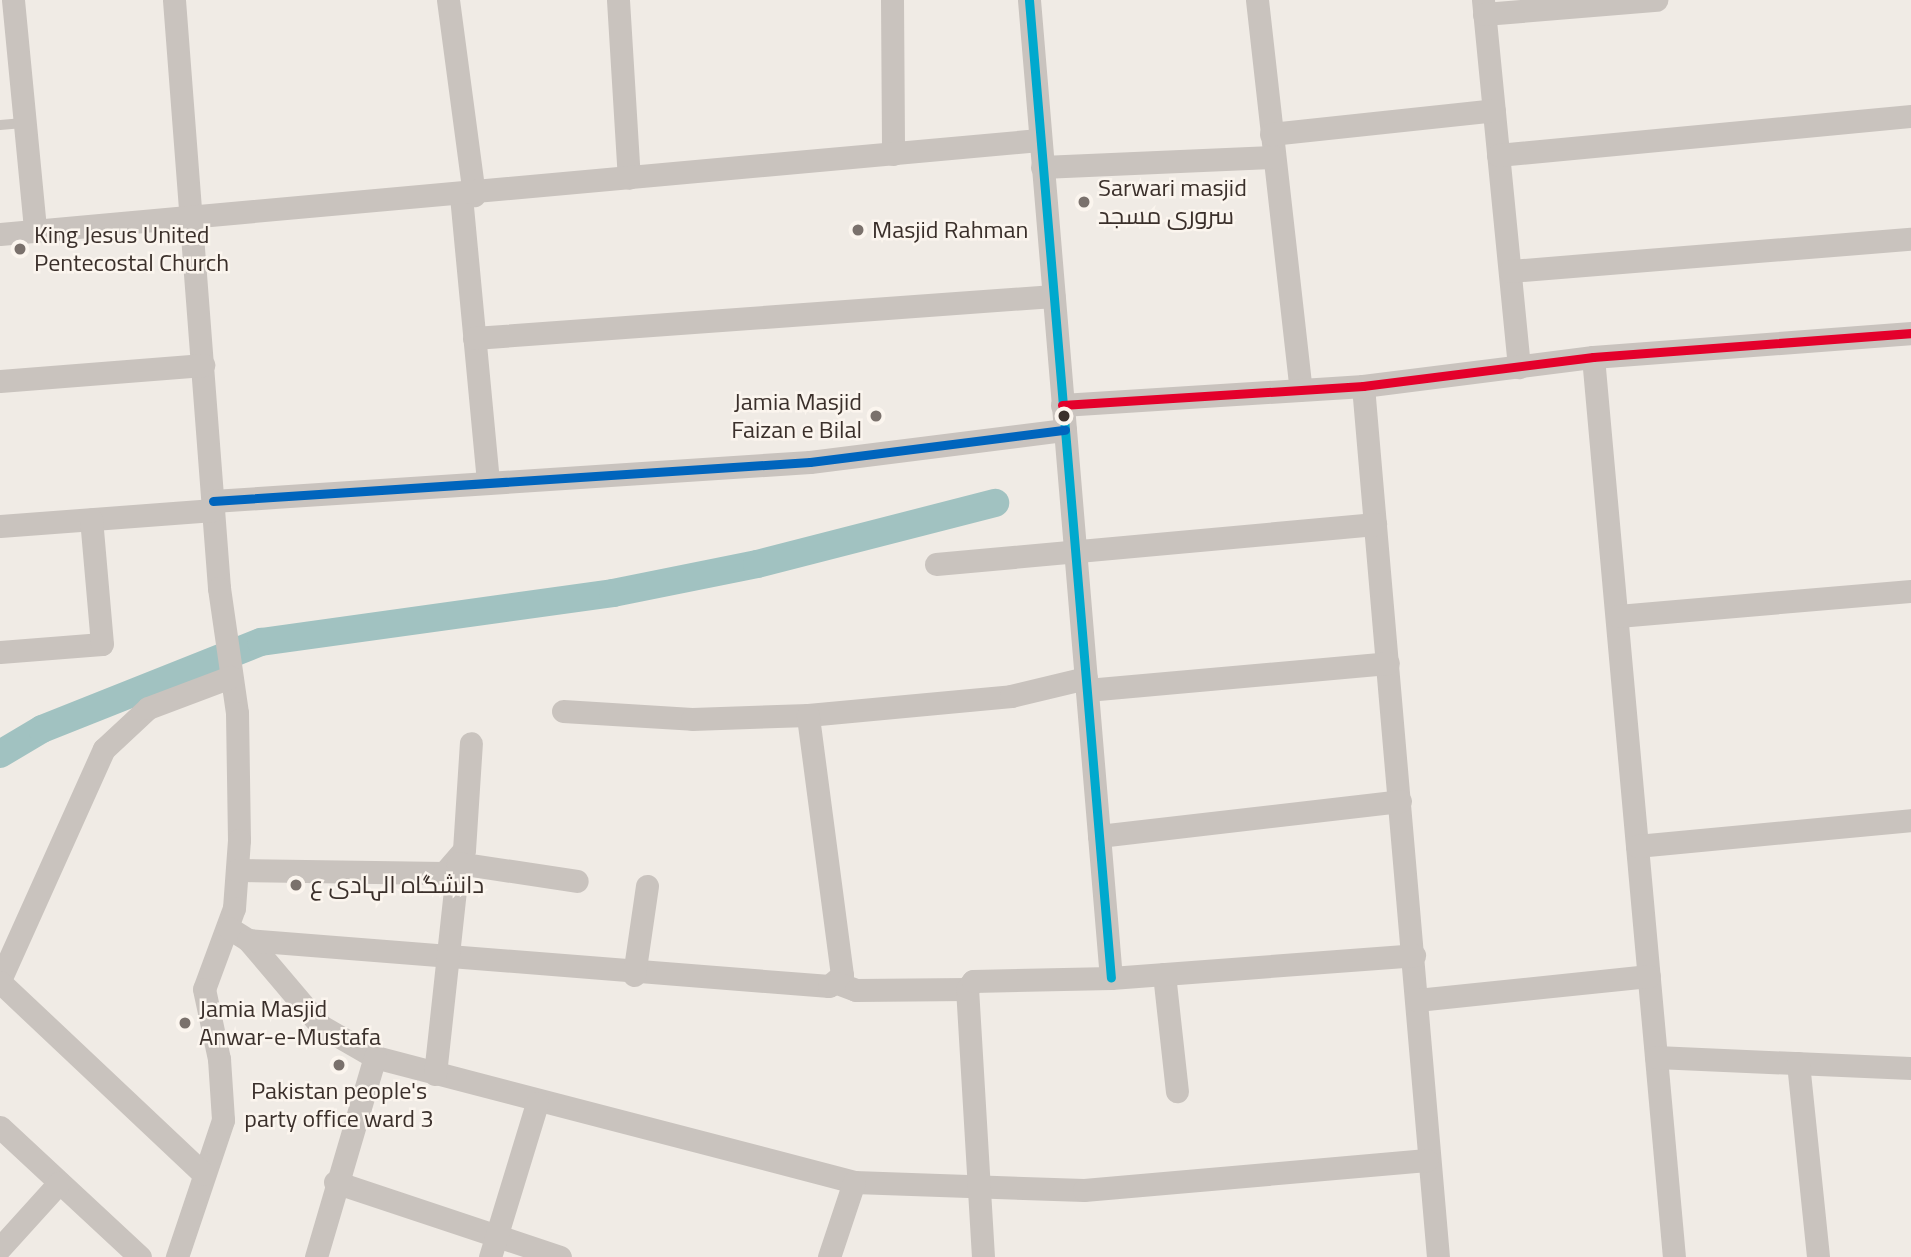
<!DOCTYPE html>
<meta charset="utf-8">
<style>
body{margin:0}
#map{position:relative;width:1911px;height:1257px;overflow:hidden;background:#f0ebe5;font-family:"Titillium Web",Cairo,sans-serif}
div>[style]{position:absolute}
.canal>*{height:28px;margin:-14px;padding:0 14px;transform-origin:14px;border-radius:14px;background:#a1c2c1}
.lane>*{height:10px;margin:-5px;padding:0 5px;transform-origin:5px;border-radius:5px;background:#c9c3be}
.street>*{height:23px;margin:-11.5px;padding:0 11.5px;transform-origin:11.5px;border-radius:11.5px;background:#c9c3be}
.bus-1>*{height:9px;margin:-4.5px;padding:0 4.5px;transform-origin:4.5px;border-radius:4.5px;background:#00a9ce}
.bus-2>*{height:9px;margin:-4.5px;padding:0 4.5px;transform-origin:4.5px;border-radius:4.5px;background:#e4002b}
.bus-3>*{height:9px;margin:-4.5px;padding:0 4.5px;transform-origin:4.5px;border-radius:4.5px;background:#0065bd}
.dots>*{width:19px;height:19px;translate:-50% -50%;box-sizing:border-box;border:4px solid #fbf5ee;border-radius:50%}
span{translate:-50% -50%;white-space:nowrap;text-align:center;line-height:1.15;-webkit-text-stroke:5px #fbf5ee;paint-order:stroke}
.poi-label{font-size:24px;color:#3b302b}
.left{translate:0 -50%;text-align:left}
.right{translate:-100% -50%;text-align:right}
</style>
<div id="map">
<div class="canal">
<i style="left:0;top:754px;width:49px;rotate:-30.8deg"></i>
<i style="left:42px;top:729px;width:236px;rotate:-21.7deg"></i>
<i style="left:261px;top:642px;width:355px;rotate:-7.9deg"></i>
<i style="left:613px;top:593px;width:147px;rotate:-11.4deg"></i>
<i style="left:757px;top:564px;width:246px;rotate:-14.4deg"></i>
</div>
<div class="lane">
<i style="left:0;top:125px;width:23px;rotate:-5deg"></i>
</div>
<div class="street">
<i style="left:13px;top:0;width:231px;rotate:84.5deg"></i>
<i style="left:174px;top:0;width:590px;rotate:85.62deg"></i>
<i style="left:219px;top:588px;width:126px;rotate:81.8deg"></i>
<i style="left:237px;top:713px;width:127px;rotate:89.1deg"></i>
<i style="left:239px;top:840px;width:68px;rotate:94.2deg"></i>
<i style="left:234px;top:908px;width:86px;rotate:110.3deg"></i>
<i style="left:204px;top:989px;width:72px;rotate:77.9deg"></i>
<i style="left:219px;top:1059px;width:61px;rotate:86.2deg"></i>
<i style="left:223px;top:1120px;width:145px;rotate:108.6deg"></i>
<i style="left:448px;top:0;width:197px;rotate:82.4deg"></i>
<i style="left:618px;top:0;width:178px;rotate:86.5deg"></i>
<i style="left:892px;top:0;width:154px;rotate:89.6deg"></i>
<i style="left:1029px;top:0;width:981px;rotate:85.21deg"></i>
<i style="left:1257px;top:0;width:392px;rotate:83.6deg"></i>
<i style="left:1483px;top:0;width:369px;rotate:84.4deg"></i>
<i style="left:1484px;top:14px;width:173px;rotate:-4.7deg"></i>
<i style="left:1271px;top:134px;width:224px;rotate:-6.1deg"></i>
<i style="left:1498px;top:155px;width:415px;rotate:-5.4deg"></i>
<i style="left:1042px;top:167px;width:232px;rotate:-2.5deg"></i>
<i style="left:461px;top:196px;width:288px;rotate:84.6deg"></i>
<i style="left:0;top:234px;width:1043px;rotate:-5.17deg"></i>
<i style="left:1510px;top:271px;width:402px;rotate:-4.6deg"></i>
<i style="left:474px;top:338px;width:581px;rotate:-4.15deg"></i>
<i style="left:1593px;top:357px;width:904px;rotate:84.86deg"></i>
<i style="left:0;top:381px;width:204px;rotate:-4.5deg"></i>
<i style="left:1363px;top:386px;width:874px;rotate:85.08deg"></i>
<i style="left:1062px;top:405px;width:302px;rotate:-3.6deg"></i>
<i style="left:1363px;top:386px;width:232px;rotate:-7.2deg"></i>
<i style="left:1593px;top:357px;width:319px;rotate:-4.3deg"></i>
<i style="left:213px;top:501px;width:598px;rotate:-3.74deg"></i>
<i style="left:810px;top:462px;width:257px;rotate:-7.2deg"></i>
<i style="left:0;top:526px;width:214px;rotate:-4.3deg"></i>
<i style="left:936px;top:564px;width:441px;rotate:-5.2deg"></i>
<i style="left:1618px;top:616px;width:294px;rotate:-4.9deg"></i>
<i style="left:0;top:652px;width:102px;rotate:-4.5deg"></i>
<i style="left:102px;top:644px;width:125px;rotate:-95deg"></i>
<i style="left:1087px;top:690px;width:302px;rotate:-5.1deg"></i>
<i style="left:563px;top:711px;width:129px;rotate:3.5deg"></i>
<i style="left:692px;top:719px;width:116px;rotate:-2deg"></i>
<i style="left:808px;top:715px;width:204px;rotate:-5.3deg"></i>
<i style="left:1011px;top:696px;width:77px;rotate:-13.5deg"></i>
<i style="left:1099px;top:836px;width:303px;rotate:-6.6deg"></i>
<i style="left:1637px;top:846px;width:275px;rotate:-5.4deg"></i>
<i style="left:237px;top:870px;width:207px;rotate:0.8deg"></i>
<i style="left:444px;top:873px;width:30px;rotate:-49deg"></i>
<i style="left:464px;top:850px;width:107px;rotate:-86.3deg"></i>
<i style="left:229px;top:928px;width:22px;rotate:32deg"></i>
<i style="left:248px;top:940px;width:113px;rotate:49.7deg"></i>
<i style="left:321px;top:1026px;width:62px;rotate:29.9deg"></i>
<i style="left:375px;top:1057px;width:495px;rotate:14.6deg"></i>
<i style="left:854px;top:1182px;width:230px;rotate:2deg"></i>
<i style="left:1084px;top:1190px;width:344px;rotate:-5deg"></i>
<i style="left:248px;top:940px;width:583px;rotate:4.53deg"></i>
<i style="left:829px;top:986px;width:17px;rotate:-40deg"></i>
<i style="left:842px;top:975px;width:262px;rotate:-97.5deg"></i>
<i style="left:1164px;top:974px;width:118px;rotate:83.7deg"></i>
<i style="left:634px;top:975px;width:90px;rotate:-81.7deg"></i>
<i style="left:0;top:980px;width:253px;rotate:-65.8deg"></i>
<i style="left:104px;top:749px;width:60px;rotate:-43deg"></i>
<i style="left:148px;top:708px;width:88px;rotate:-20.7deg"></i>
<i style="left:0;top:982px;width:280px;rotate:43.3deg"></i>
<i style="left:837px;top:983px;width:20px;rotate:20deg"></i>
<i style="left:856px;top:990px;width:111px;rotate:-0.5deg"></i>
<i style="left:1417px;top:1000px;width:233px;rotate:-5.9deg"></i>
<i style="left:1656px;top:1057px;width:255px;rotate:2.5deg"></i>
<i style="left:1798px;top:1063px;width:195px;rotate:84.1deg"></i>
<i style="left:435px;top:1074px;width:212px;rotate:-83.8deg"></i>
<i style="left:458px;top:863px;width:120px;rotate:8.6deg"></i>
<i style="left:0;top:1127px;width:191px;rotate:42.9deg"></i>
<i style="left:335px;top:1182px;width:237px;rotate:18.4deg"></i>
<i style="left:0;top:1248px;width:88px;rotate:-47.8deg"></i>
<i style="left:316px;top:1257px;width:209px;rotate:-73.6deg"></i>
<i style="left:490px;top:1257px;width:161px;rotate:-73deg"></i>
<i style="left:829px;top:1257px;width:79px;rotate:-71.6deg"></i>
<i style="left:983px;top:1257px;width:268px;rotate:-93.4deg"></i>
<i style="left:967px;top:989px;width:10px;rotate:-53deg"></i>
<i style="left:973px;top:981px;width:138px;rotate:-1.2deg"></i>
<i style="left:1111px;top:978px;width:304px;rotate:-4.3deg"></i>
</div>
<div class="bus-1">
<i style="left:1029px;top:0;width:981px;rotate:85.21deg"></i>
</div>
<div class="bus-2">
<i style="left:1062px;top:405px;width:302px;rotate:-3.6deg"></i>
<i style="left:1363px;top:386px;width:232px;rotate:-7.2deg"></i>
<i style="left:1593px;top:357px;width:319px;rotate:-4.3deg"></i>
</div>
<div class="bus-3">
<i style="left:213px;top:501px;width:598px;rotate:-3.74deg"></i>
<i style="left:810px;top:462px;width:257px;rotate:-7.2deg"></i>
</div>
<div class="dots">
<i style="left:1084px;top:202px;background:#7a716c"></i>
<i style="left:858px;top:230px;background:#7a716c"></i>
<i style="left:20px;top:249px;background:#7a716c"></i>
<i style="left:876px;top:416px;background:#7a716c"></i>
<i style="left:1064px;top:416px;background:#3b302b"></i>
<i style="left:296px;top:885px;background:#7a716c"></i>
<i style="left:185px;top:1023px;background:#7a716c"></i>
<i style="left:339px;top:1065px;background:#7a716c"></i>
</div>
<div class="poi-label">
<span class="left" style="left:1098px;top:202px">Sarwari masjid<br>سروری مسجد</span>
<span class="left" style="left:872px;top:230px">Masjid Rahman</span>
<span class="left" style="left:34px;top:249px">King Jesus United<br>Pentecostal Church</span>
<span class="right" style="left:862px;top:416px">Jamia Masjid<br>Faizan e Bilal</span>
<span class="left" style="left:310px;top:885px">دانشگاہ الہادی ع</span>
<span class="left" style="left:199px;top:1023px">Jamia Masjid<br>Anwar-e-Mustafa</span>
<span style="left:339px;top:1105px">Pakistan people's<br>party office ward 3</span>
</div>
</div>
